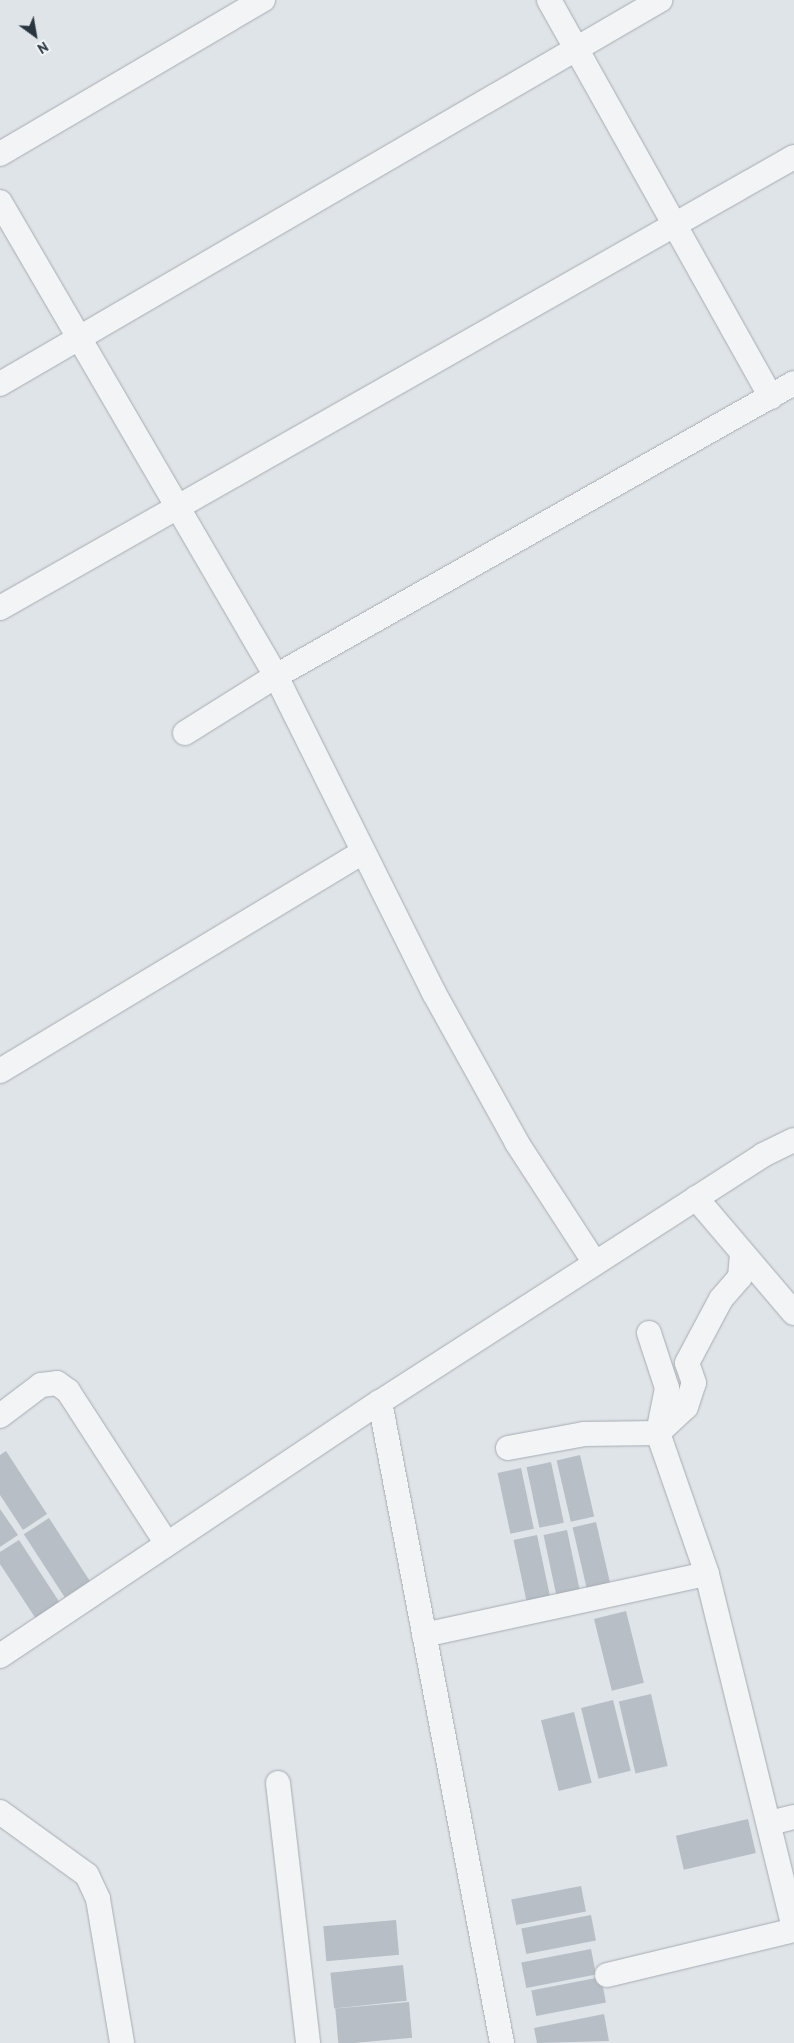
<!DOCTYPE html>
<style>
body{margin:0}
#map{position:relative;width:794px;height:2043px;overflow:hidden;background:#dfe4e8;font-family:"PT Sans",sans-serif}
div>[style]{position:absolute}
.building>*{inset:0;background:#b7bec5;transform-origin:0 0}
.roads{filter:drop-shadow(0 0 1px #a5acb2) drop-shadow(0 0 1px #a5acb2)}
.minor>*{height:24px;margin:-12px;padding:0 12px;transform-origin:12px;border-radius:12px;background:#f2f4f6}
span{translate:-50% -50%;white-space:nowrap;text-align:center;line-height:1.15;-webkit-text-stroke:4.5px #eff3f6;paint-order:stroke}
.north{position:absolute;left:10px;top:10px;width:50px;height:50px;-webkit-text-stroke:4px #eff3f6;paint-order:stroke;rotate:148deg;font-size:14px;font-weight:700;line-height:20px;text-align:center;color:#29353f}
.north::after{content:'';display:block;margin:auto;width:18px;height:22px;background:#29353f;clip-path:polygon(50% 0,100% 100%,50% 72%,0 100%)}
</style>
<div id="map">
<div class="building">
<i style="clip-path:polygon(6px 1451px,47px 1514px,23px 1530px,0 1495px,0 1455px)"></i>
<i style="left:580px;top:1455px;width:63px;height:24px;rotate:77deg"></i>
<i style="left:551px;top:1462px;width:62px;height:25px;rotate:78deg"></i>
<i style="left:521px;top:1468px;width:62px;height:24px;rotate:78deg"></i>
<i style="clip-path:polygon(0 1509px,18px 1535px,0 1547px)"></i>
<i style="left:49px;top:1518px;width:75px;height:30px;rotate:57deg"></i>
<i style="left:596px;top:1522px;width:64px;height:24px;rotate:77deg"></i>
<i style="left:567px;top:1530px;width:62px;height:24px;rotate:78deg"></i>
<i style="left:537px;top:1535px;width:62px;height:24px;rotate:78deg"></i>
<i style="clip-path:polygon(19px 1540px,60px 1603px,36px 1619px,0 1564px,0 1552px)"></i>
<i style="left:626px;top:1611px;width:74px;height:33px;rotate:76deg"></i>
<i style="left:651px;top:1694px;width:74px;height:33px;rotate:77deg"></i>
<i style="left:613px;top:1700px;width:73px;height:33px;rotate:76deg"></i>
<i style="left:574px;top:1712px;width:73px;height:34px;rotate:76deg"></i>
<i style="left:748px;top:1819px;width:35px;height:74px;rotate:77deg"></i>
<i style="left:581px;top:1886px;width:26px;height:71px;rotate:79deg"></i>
<i style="left:591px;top:1915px;width:26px;height:71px;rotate:79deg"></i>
<i style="left:396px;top:1920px;width:35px;height:73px;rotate:85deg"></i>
<i style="left:591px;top:1949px;width:26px;height:71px;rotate:79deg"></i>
<i style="left:403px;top:1965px;width:36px;height:73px;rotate:84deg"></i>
<i style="left:601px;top:1977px;width:26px;height:71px;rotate:79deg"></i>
<i style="left:409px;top:2002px;width:36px;height:74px;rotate:85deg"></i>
<i style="clip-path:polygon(604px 2014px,609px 2041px,537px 2043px,534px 2028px)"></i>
</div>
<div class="roads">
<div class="minor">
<i style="left:549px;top:0;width:455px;rotate:60.8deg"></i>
<i style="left:0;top:154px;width:305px;rotate:-30.4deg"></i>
<i style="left:0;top:202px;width:548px;rotate:59.79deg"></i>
<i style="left:276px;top:676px;width:354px;rotate:63.5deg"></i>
<i style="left:434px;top:993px;width:171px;rotate:61deg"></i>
<i style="left:517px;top:1143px;width:143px;rotate:57deg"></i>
<i style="left:0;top:384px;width:764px;rotate:-30.19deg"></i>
<i style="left:0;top:608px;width:913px;rotate:-29.6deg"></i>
<i style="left:185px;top:733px;width:107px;rotate:-32.1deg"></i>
<i style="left:276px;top:676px;width:595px;rotate:-29.49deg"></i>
<i style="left:0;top:1071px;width:424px;rotate:-31.1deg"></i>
<i style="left:696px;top:1198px;width:151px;rotate:49.6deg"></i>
<i style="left:649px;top:1333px;width:58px;rotate:71.9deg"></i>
<i style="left:667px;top:1388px;width:46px;rotate:101.3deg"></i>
<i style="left:658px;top:1433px;width:149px;rotate:70.8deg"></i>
<i style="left:707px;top:1574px;width:366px;rotate:76.2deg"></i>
<i style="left:380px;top:1402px;width:653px;rotate:79.22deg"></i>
<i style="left:0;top:1416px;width:51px;rotate:-37.1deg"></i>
<i style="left:41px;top:1385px;width:16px;rotate:-7deg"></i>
<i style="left:57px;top:1383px;width:14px;rotate:36deg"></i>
<i style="left:68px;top:1391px;width:182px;rotate:57.1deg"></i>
<i style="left:508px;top:1448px;width:77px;rotate:-10.4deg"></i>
<i style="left:584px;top:1434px;width:74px;rotate:-0.8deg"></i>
<i style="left:658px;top:1433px;width:38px;rotate:-43deg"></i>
<i style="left:686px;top:1407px;width:25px;rotate:-72deg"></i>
<i style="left:694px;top:1383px;width:21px;rotate:-109deg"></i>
<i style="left:687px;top:1363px;width:72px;rotate:-62deg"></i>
<i style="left:721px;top:1299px;width:29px;rotate:-49deg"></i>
<i style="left:740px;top:1277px;width:24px;rotate:-85deg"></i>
<i style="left:424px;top:1635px;width:289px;rotate:-12.2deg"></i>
<i style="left:0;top:1656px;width:457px;rotate:-33.8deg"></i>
<i style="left:380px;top:1402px;width:456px;rotate:-32.8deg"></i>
<i style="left:763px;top:1155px;width:34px;rotate:-26deg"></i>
<i style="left:278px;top:1783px;width:262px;rotate:83.4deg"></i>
<i style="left:0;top:1812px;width:107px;rotate:35.9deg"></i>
<i style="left:87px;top:1875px;width:26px;rotate:65deg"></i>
<i style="left:98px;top:1899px;width:146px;rotate:80.5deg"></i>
<i style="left:770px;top:1823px;width:25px;rotate:-14deg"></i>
<i style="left:607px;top:1975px;width:192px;rotate:-13.5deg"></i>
</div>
</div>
<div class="north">N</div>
</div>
